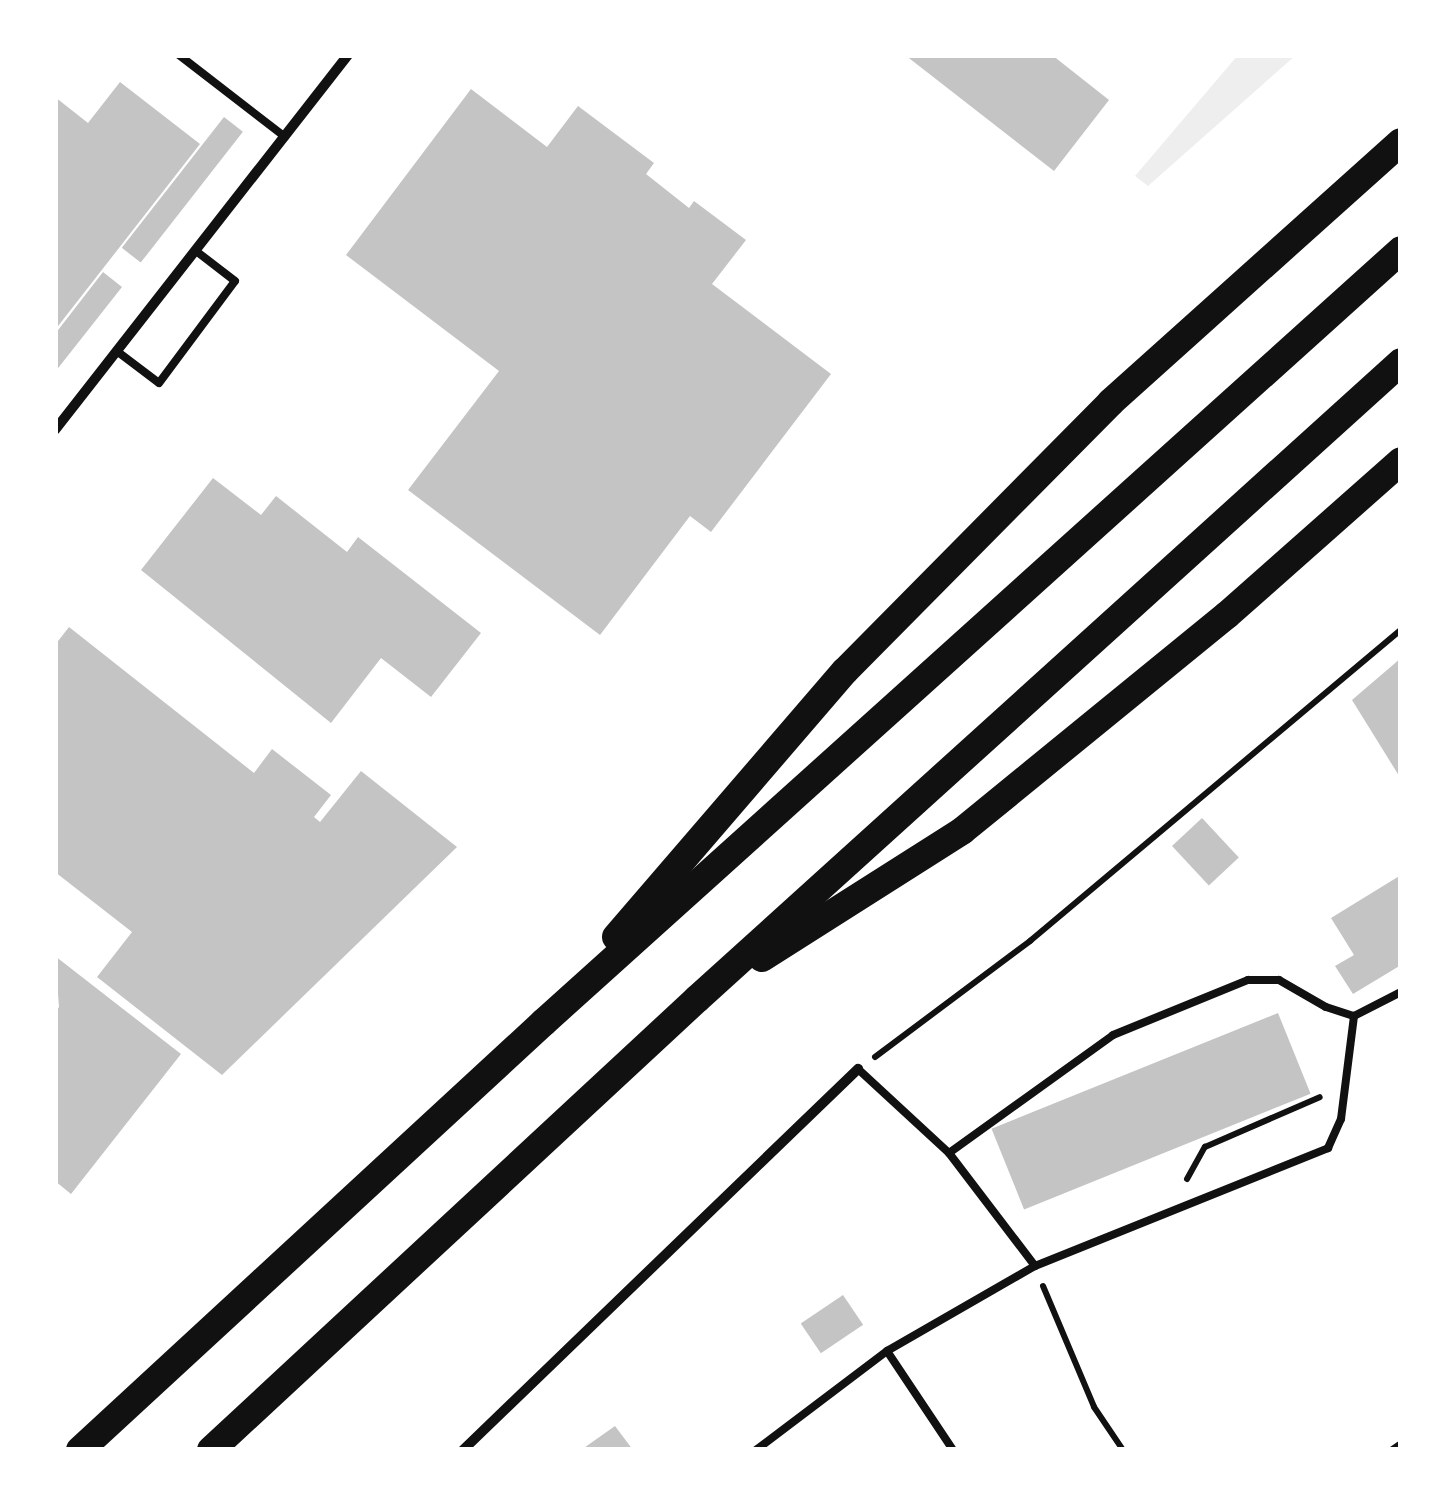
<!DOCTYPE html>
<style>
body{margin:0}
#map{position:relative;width:1456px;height:1505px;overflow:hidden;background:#fff;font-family:"Fira Sans Condensed",sans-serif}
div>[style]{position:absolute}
.green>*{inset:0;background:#eee}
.building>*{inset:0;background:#c4c4c4;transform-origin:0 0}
.path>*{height:6px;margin:-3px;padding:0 3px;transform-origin:3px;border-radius:3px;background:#111}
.service>*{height:8px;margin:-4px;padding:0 4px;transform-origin:4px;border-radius:4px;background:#111}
.minor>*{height:10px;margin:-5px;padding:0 5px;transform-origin:5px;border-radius:5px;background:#111}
.trunk>*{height:28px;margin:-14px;padding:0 14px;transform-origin:14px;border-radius:14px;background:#111}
span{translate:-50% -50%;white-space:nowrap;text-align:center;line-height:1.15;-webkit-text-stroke:9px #fff;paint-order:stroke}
.frame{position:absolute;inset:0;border:58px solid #fff;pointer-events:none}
</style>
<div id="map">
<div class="green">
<i style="clip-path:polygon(1238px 55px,1296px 55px,1148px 186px,1135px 176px)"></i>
</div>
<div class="building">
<i style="clip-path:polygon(905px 55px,1052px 55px,1109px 100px,1054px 171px)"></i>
<i style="clip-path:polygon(120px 82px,200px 144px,55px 330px,55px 97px,88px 123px)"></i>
<i style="clip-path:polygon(471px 89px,547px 147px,578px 106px,654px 163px,646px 174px,689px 208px,694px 201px,746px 240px,712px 284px,831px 374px,711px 532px,690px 516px,600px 635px,408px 490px,499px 371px,346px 255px)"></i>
<i style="left:224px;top:117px;width:24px;height:166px;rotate:38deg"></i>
<i style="clip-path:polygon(103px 272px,122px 287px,55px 372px,55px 334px)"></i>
<i style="clip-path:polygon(213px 478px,261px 515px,276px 496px,347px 552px,358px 537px,481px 633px,431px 697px,381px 658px,331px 723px,141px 570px)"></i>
<i style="clip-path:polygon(69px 627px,254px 773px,272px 749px,331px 795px,314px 817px,320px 822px,361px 771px,457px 847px,222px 1075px,97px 977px,132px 932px,55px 872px,55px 645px)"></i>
<i style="clip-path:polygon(1401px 658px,1401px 779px,1352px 700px)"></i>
<i style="left:1202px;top:818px;width:54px;height:41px;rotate:47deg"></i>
<i style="clip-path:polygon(1401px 875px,1401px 965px,1353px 994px,1335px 966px,1354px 955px,1331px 918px)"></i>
<i style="clip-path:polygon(55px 956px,181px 1054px,71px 1194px,55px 1181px,55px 1012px,59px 1007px)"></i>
<i style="left:1278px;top:1013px;width:87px;height:309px;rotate:68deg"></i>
<i style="left:843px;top:1295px;width:36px;height:51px;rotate:56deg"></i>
<i style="clip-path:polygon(615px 1426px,633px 1450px,581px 1450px)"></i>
</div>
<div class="path">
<i style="left:875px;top:1057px;width:194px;rotate:-36.8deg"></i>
<i style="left:1030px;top:941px;width:484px;rotate:-40deg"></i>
<i style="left:1187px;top:1179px;width:37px;rotate:-61deg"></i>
<i style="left:1205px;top:1147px;width:125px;rotate:-23.5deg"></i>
<i style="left:1043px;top:1286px;width:131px;rotate:67.1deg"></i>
<i style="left:1094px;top:1407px;width:52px;rotate:56deg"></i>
<i style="left:1391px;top:1450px;width:12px;rotate:-35deg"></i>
</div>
<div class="service">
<i style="left:179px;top:55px;width:134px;rotate:37.7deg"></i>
<i style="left:118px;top:352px;width:51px;rotate:37.1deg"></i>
<i style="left:159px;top:383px;width:127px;rotate:-53.3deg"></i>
<i style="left:235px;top:281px;width:49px;rotate:-142.4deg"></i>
<i style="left:858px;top:1069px;width:124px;rotate:42.7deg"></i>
<i style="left:949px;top:1153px;width:202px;rotate:-35.7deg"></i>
<i style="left:1113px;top:1035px;width:146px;rotate:-22.2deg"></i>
<i style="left:1248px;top:980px;width:31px"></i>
<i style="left:1279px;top:980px;width:54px;rotate:29.9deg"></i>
<i style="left:1326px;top:1007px;width:29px;rotate:18deg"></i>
<i style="left:1354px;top:1016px;width:53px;rotate:-27.1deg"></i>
<i style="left:949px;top:1153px;width:142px;rotate:52.7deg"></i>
<i style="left:1035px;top:1266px;width:316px;rotate:-21.9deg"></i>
<i style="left:1328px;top:1148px;width:32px;rotate:-66deg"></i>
<i style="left:1341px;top:1119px;width:104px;rotate:-82.8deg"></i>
<i style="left:887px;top:1351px;width:119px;rotate:56.3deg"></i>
<i style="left:756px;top:1450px;width:164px;rotate:-37.1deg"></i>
<i style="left:887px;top:1351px;width:171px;rotate:-29.9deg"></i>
</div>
<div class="minor">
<i style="left:55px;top:430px;width:476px;rotate:-52deg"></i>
<i style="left:463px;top:1450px;width:549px;rotate:-43.97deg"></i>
</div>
<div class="trunk">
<i style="left:616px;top:937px;width:351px;rotate:-49.3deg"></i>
<i style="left:845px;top:671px;width:378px;rotate:-45.3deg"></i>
<i style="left:1111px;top:402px;width:389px;rotate:-41.9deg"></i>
<i style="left:762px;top:958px;width:237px;rotate:-32.4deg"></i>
<i style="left:962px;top:831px;width:342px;rotate:-39.2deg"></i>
<i style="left:1227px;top:615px;width:232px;rotate:-41.5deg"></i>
<i style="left:80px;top:1450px;width:631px;rotate:-42.69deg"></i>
<i style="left:544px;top:1022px;width:1153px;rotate:-42.01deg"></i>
<i style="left:211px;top:1450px;width:663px;rotate:-42.86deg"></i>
<i style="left:697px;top:999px;width:949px;rotate:-42.14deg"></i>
</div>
<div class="frame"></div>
</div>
